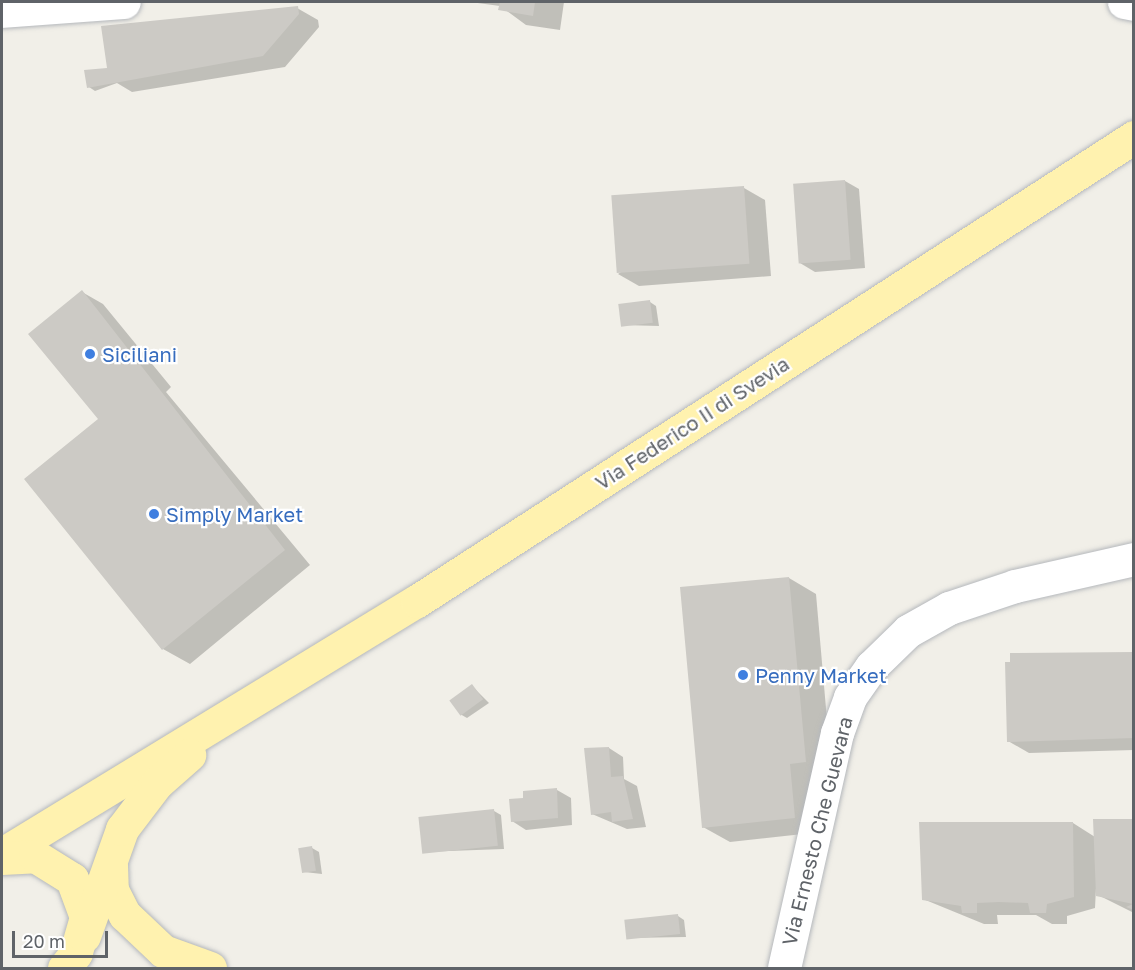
<!DOCTYPE html>
<style>
body{margin:0}
#map{position:relative;width:1135px;height:970px;overflow:hidden;background:#f1efe8;font-family:"Golos Text",sans-serif}
div>[style]{position:absolute}
.shadow>*{inset:0;background:#0003}
.building>*{inset:0;background:#cccac5;transform-origin:0 0}
.roads{filter:drop-shadow(0 0 2px #b5b8bc) drop-shadow(0 0 2px #b5b8bc)}
.minor>*{height:33px;margin:-16.5px;padding:0 16.5px;transform-origin:16.5px;border-radius:16.5px;background:#fff}
.major>*{height:33px;margin:-16.5px;padding:0 16.5px;transform-origin:16.5px;border-radius:16.5px;background:#fff2af}
.dots>*{width:16px;height:16px;translate:-50% -50%;box-sizing:border-box;border:3px solid #fff;border-radius:50%}
span{translate:-50% -50%;white-space:nowrap;text-align:center;line-height:1.15;-webkit-text-stroke:4.5px #fff;paint-order:stroke}
.shop-label{font-size:20px;color:#366cbe}
.left{translate:0 -50%;text-align:left}
.street-label{font-size:20px;color:#5f6368}
.frame{position:absolute;inset:0;border:3px solid #5f6368;pointer-events:none}
.scale{position:absolute;left:12px;top:931px;width:96px;height:27px;box-sizing:border-box;border:3px solid #5f6368;border-top:0;padding-left:8px;font-size:18px;line-height:21px;white-space:nowrap;color:#5f6368;-webkit-text-stroke:4px #fff;paint-order:stroke}
</style>
<div id="map">
<div class="shadow">
<i style="clip-path:polygon(470px 2px,564px 2px,560px 30px,526px 25px,500px 6px)"></i>
<i style="clip-path:polygon(297px 8px,318px 20px,319px 27px,285px 67px,132px 92px,117px 83px,95px 91px,89px 87px,109px 71px)"></i>
<i style="clip-path:polygon(845px 181px,859px 189px,865px 268px,815px 272px,800px 263px)"></i>
<i style="clip-path:polygon(744px 188px,765px 200px,771px 276px,639px 286px,618px 274px)"></i>
<i style="clip-path:polygon(82px 292px,103px 304px,171px 387px,166px 392px,310px 565px,190px 664px,163px 649px,99px 419px)"></i>
<i style="clip-path:polygon(650px 302px,656px 306px,659px 326px,622px 325px)"></i>
<i style="clip-path:polygon(789px 578px,816px 594px,832px 777px,821px 832px,730px 842px,703px 827px)"></i>
<i style="clip-path:polygon(1134px 653px,1134px 750px,1029px 753px,1008px 741px)"></i>
<i style="clip-path:polygon(472px 686px,489px 703px,467px 718px,460px 714px)"></i>
<i style="clip-path:polygon(609px 748px,623px 757px,624px 779px,637px 786px,646px 827px,627px 829px,592px 814px)"></i>
<i style="clip-path:polygon(557px 790px,571px 798px,572px 825px,526px 830px,512px 821px,525px 799px)"></i>
<i style="clip-path:polygon(494px 811px,501px 815px,504px 849px,422px 852px)"></i>
<i style="clip-path:polygon(1134px 820px,1134px 913px,1098px 895px,1097px 868px,1095px 908px,1067px 916px,1067px 924px,1052px 924px,1036px 915px,997px 915px,998px 924px,984px 924px,923px 899px,1073px 823px,1095px 837px)"></i>
<i style="clip-path:polygon(312px 848px,319px 852px,322px 874px,304px 872px)"></i>
<i style="clip-path:polygon(678px 916px,684px 920px,686px 937px,627px 938px)"></i>
</div>
<div class="building">
<i style="clip-path:polygon(500px 2px,535px 2px,533px 16px,498px 10px)"></i>
<i style="clip-path:polygon(298px 6px,299px 14px,263px 56px,87px 88px,84px 70px,107px 68px,101px 26px)"></i>
<i style="left:845px;top:180px;width:80px;height:52px;rotate:86deg"></i>
<i style="left:744px;top:186px;width:78px;height:133px;rotate:86deg"></i>
<i style="clip-path:polygon(82px 290px,285px 550px,162px 650px,24px 479px,98px 419px,28px 334px)"></i>
<i style="left:650px;top:300px;width:23px;height:32px;rotate:83deg"></i>
<i style="clip-path:polygon(789px 577px,806px 762px,790px 764px,795px 818px,702px 828px,680px 587px)"></i>
<i style="clip-path:polygon(1134px 652px,1134px 738px,1007px 742px,1005px 662px,1010px 662px,1010px 653px)"></i>
<i style="left:472px;top:684px;width:19px;height:28px;rotate:54deg"></i>
<i style="clip-path:polygon(609px 747px,611px 777px,623px 776px,633px 819px,612px 822px,611px 812px,591px 815px,584px 748px)"></i>
<i style="clip-path:polygon(557px 788px,558px 818px,511px 822px,509px 799px,523px 798px,523px 791px)"></i>
<i style="left:494px;top:809px;width:37px;height:76px;rotate:84deg"></i>
<i style="clip-path:polygon(1093px 819px,1134px 819px,1134px 910px,1126px 907px,1133px 904px,1096px 896px)"></i>
<i style="clip-path:polygon(919px 822px,1073px 822px,1074px 897px,1047px 904px,1046px 913px,1030px 913px,1028px 903px,999px 902px,977px 903px,977px 913px,962px 913px,961px 906px,922px 900px)"></i>
<i style="left:312px;top:846px;width:25px;height:14px;rotate:81deg"></i>
<i style="left:678px;top:914px;width:20px;height:54px;rotate:84deg"></i>
</div>
<div class="roads">
<div class="minor">
<i style="left:1124px;top:2px;width:10px;rotate:11deg"></i>
<i style="left:2px;top:11px;width:122px;rotate:-4.2deg"></i>
<i style="left:784px;top:968px;width:241px;rotate:-77.3deg"></i>
<i style="left:837px;top:733px;width:38px;rotate:-70deg"></i>
<i style="left:850px;top:697px;width:37px;rotate:-55deg"></i>
<i style="left:871px;top:667px;width:52px;rotate:-44.2deg"></i>
<i style="left:908px;top:631px;width:47px;rotate:-29.3deg"></i>
<i style="left:949px;top:608px;width:70px;rotate:-18.4deg"></i>
<i style="left:1015px;top:586px;width:122px;rotate:-12.8deg"></i>
</div>
<div class="major">
<i style="left:2px;top:854px;width:486px;rotate:-31.4deg"></i>
<i style="left:417px;top:601px;width:854px;rotate:-32.91deg"></i>
<i style="left:2px;top:858px;width:33px;rotate:-3deg"></i>
<i style="left:35px;top:856px;width:44px;rotate:31.9deg"></i>
<i style="left:72px;top:879px;width:40px;rotate:69.8deg"></i>
<i style="left:86px;top:917px;width:37px;rotate:106deg"></i>
<i style="left:76px;top:953px;width:19px;rotate:129deg"></i>
<i style="left:111px;top:865px;width:25px;rotate:88deg"></i>
<i style="left:112px;top:890px;width:28px;rotate:63deg"></i>
<i style="left:125px;top:915px;width:52px;rotate:43.5deg"></i>
<i style="left:163px;top:951px;width:50px;rotate:19.9deg"></i>
<i style="left:84px;top:936px;width:114px;rotate:-70.4deg"></i>
<i style="left:122px;top:829px;width:58px;rotate:-52.7deg"></i>
<i style="left:157px;top:783px;width:43px;rotate:-41.2deg"></i>
</div>
</div>
<div class="dots">
<i style="left:90px;top:354px;background:#3f7fe0"></i>
<i style="left:154px;top:514px;background:#3f7fe0"></i>
<i style="left:743px;top:675px;background:#3f7fe0"></i>
</div>
<div class="shop-label">
<span class="left" style="left:102px;top:354px">Siciliani</span>
<span class="left" style="left:166px;top:514px">Simply Market</span>
<span class="left" style="left:755px;top:675px">Penny Market</span>
</div>
<div class="street-label">
<span style="left:692px;top:423px;rotate:-33deg">Via Federico II di Svevia</span>
<span style="left:817px;top:831px;rotate:-76deg">Via Ernesto Che Guevara</span>
</div>
<div class="frame"></div>
<div class="scale">20 m</div>
</div>
